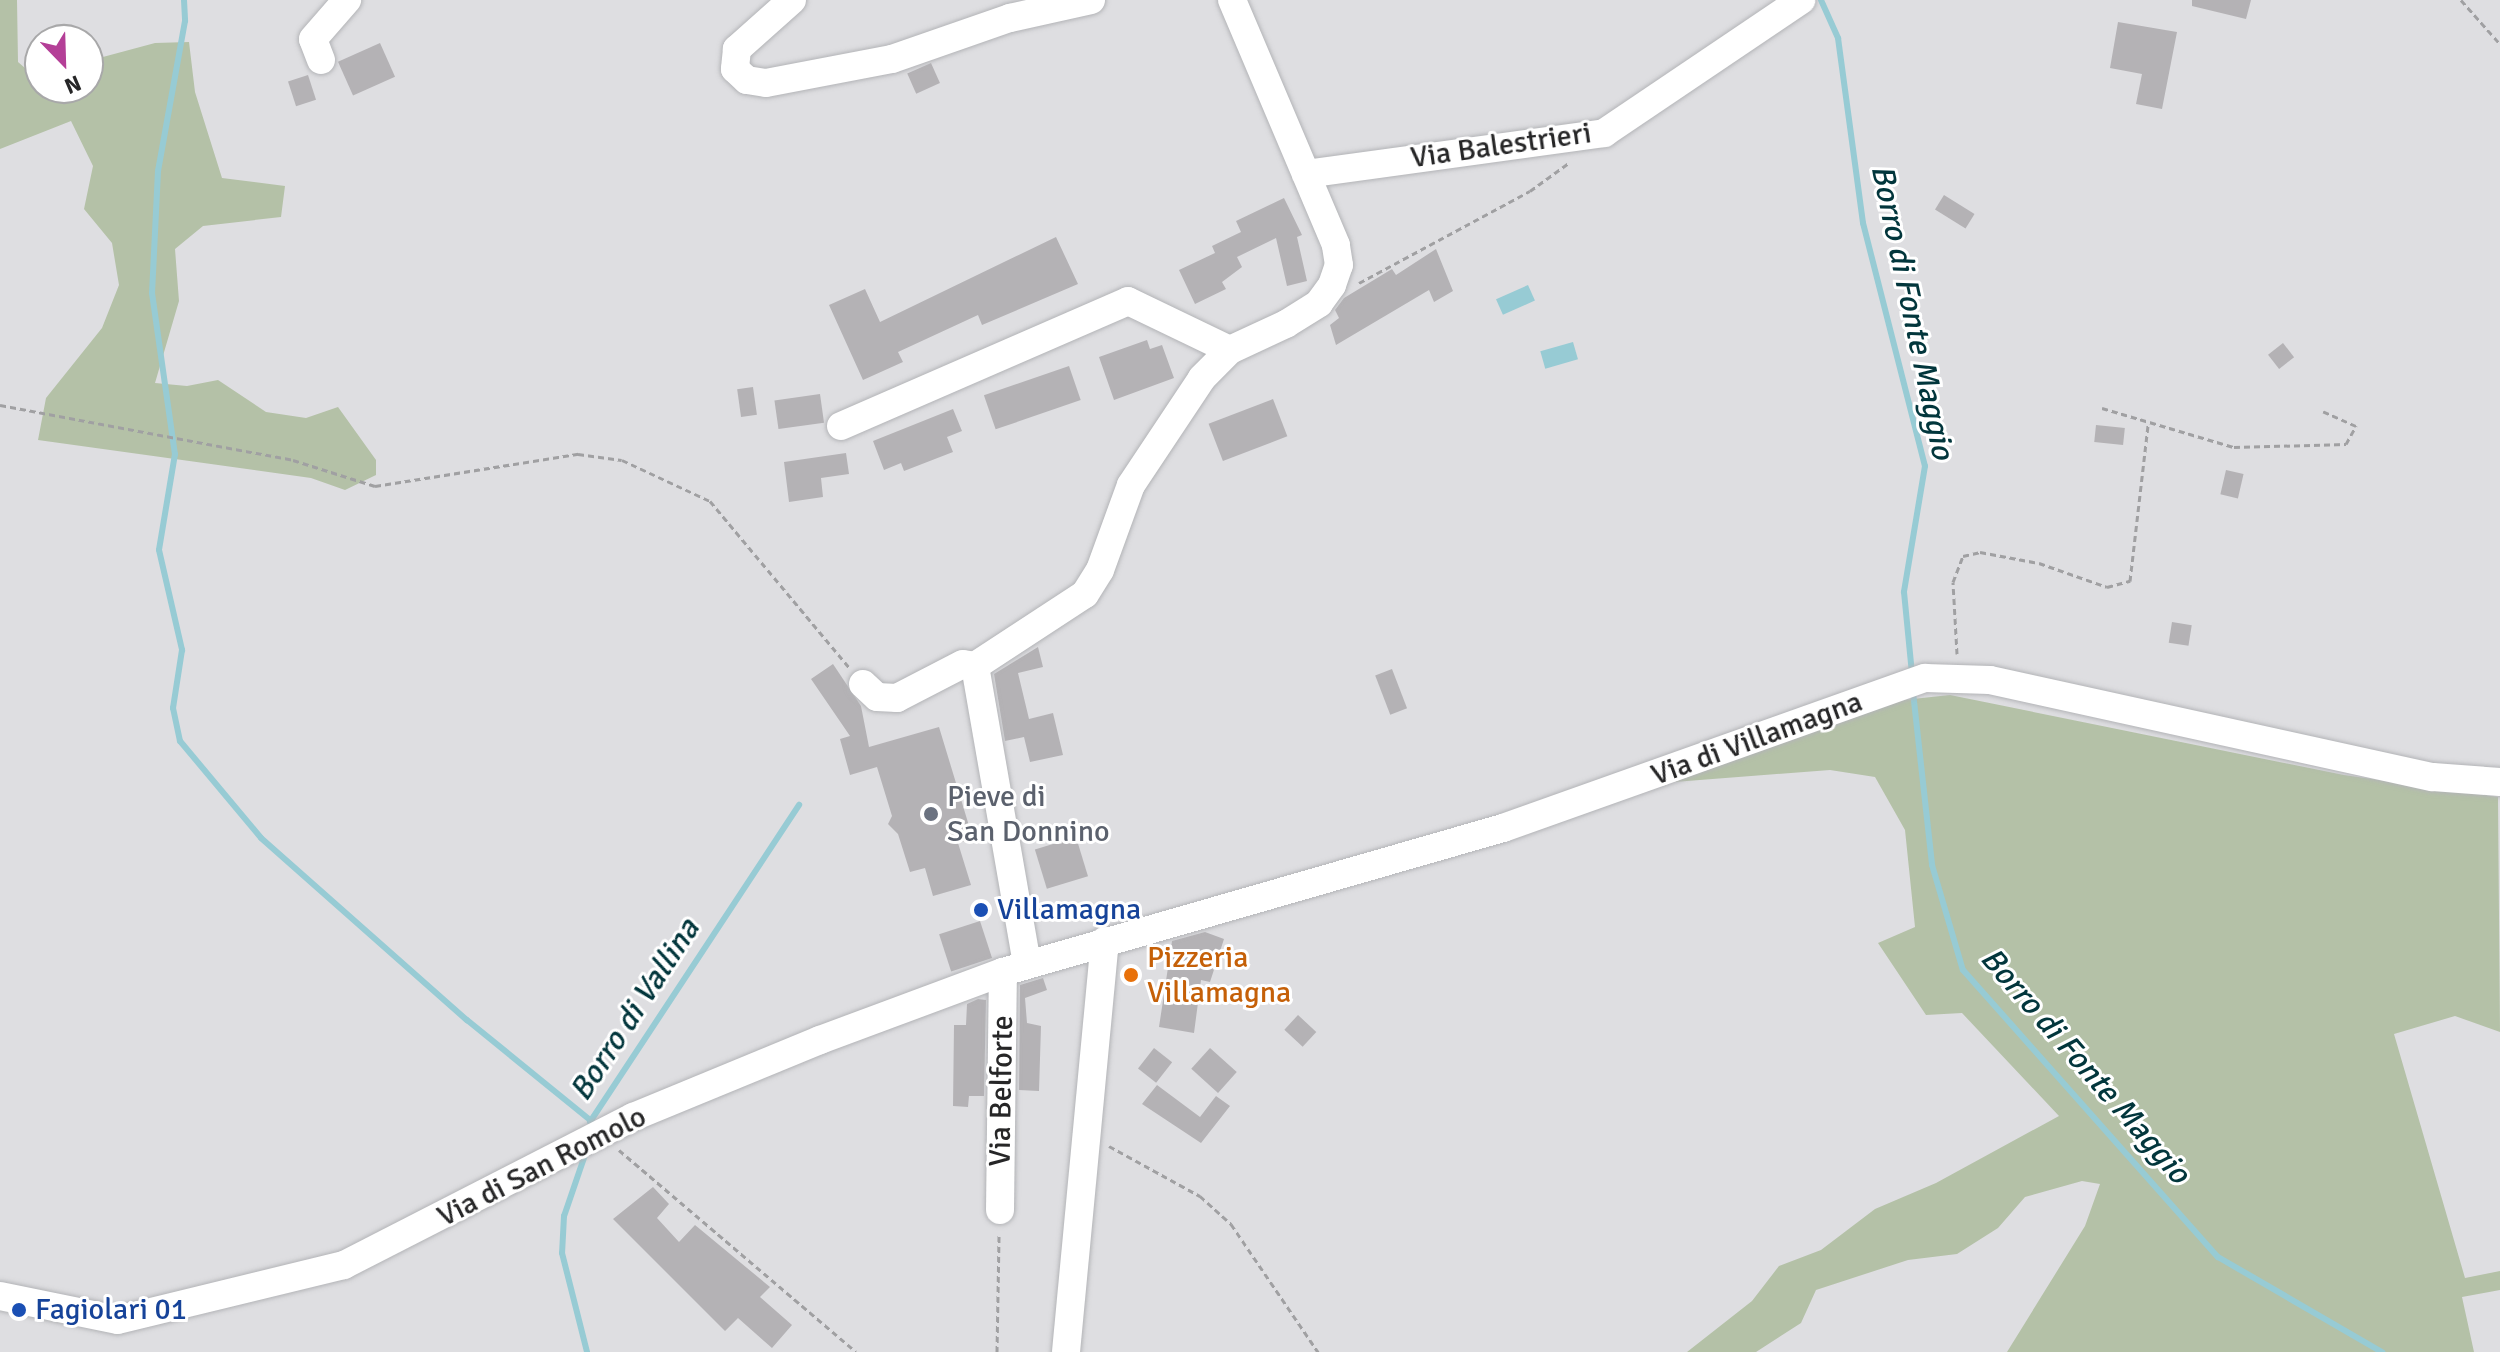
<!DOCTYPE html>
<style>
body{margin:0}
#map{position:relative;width:2500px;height:1352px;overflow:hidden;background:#dedee1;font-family:Signika,sans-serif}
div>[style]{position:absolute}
.green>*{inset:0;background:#b4c1a7}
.water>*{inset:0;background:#97cbd4;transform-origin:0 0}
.stream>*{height:6px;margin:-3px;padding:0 3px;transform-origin:3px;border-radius:3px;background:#97cbd4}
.building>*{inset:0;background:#b4b2b5;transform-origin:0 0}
.path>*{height:3px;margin-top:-1.5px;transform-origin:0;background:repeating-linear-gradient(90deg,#a0a0a2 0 6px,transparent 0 10px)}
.roads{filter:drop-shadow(0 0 2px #b3b4b7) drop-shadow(0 0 2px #b3b4b7)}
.minor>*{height:28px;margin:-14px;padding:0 14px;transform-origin:14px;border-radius:14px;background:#fff}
.dots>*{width:22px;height:22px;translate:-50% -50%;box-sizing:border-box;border:4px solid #fff;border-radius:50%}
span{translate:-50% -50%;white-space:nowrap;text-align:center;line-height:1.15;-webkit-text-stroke:6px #fff;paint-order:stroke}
.street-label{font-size:30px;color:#262627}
.worship-label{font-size:30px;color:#5b616d}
.left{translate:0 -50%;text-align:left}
.transit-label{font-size:30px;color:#164399}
.food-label{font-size:30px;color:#c56008}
.water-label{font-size:32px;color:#02363c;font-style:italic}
.north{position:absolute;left:24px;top:24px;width:80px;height:80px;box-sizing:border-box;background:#fff;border:2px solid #a8a8a9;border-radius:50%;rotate:157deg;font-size:22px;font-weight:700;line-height:32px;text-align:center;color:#262627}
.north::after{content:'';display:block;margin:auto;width:28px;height:36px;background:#b43f97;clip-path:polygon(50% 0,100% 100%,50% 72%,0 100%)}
</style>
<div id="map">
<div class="green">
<i style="clip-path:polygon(0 0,17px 0,18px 62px,40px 81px,40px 88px,88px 88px,88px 61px,155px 43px,189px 42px,195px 92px,222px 178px,285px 186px,281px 217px,203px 226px,175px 249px,179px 301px,155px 383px,187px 386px,218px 380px,266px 412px,306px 418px,338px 407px,376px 460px,376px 475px,345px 490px,311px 478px,38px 440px,46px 398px,102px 328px,119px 285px,112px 243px,84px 209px,93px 166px,71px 121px,0 149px)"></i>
<i style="clip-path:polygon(1950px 695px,2344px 775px,2498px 797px,2500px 1032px,2455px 1016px,2394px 1034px,2465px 1278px,2500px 1271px,2500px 1290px,2462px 1297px,2474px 1352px,2007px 1352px,2085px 1226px,2100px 1184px,2082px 1181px,2025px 1197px,1998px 1228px,1957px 1254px,1908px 1260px,1816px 1290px,1801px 1323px,1756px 1352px,1687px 1352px,1752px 1301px,1779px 1266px,1821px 1250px,1875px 1209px,1936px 1183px,2059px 1116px,1962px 1013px,1926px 1015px,1878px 943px,1915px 927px,1905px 830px,1875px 777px,1830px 770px,1674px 782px,1894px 701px)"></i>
</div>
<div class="water">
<i style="left:1528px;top:285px;width:17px;height:35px;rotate:66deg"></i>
<i style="left:1573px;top:342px;width:18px;height:34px;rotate:74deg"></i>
</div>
<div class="stream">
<i style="left:184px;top:0;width:21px;rotate:87deg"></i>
<i style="left:185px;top:21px;width:152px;rotate:100.2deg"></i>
<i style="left:158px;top:171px;width:122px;rotate:92.8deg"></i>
<i style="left:152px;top:293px;width:163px;rotate:81.9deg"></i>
<i style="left:175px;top:454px;width:97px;rotate:99.5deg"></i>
<i style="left:159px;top:550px;width:103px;rotate:77deg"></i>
<i style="left:182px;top:650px;width:59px;rotate:98.8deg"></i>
<i style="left:173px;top:708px;width:34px;rotate:78deg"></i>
<i style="left:180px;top:741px;width:126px;rotate:50.1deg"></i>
<i style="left:261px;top:838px;width:275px;rotate:41.5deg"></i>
<i style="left:467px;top:1020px;width:159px;rotate:39.1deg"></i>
<i style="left:1821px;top:0;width:42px;rotate:65.9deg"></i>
<i style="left:1838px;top:38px;width:187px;rotate:82.3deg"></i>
<i style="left:1863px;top:223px;width:251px;rotate:75.7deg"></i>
<i style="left:1925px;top:466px;width:128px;rotate:99.5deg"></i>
<i style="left:1904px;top:592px;width:81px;rotate:84.4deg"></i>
<i style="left:1913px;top:692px;width:174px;rotate:83.7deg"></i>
<i style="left:1932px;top:865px;width:109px;rotate:73.6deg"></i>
<i style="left:1963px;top:970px;width:384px;rotate:48.4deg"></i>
<i style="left:2218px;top:1257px;width:190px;rotate:30.1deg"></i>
<i style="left:590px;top:1122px;width:380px;rotate:-56.6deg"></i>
<i style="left:587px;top:1149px;width:71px;rotate:108.9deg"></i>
<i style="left:564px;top:1216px;width:37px;rotate:93deg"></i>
<i style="left:562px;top:1253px;width:102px;rotate:75.8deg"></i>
</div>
<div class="building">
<i style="clip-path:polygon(2192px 0,2251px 0,2246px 19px,2192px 6px)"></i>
<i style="clip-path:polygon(2118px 22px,2177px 32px,2162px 109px,2136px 104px,2142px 74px,2110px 68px)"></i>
<i style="left:380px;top:43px;width:37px;height:46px;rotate:66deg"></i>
<i style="left:931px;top:63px;width:22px;height:26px;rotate:66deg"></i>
<i style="left:308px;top:75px;width:26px;height:21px;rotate:72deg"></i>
<i style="left:1944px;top:195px;width:36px;height:17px;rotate:32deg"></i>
<i style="clip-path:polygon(1284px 198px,1302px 235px,1297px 237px,1307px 281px,1287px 286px,1276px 238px,1237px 257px,1242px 267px,1222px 282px,1226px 289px,1195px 304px,1179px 270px,1215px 253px,1212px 246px,1241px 232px,1236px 221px)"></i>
<i style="clip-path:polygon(1056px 237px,1078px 284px,982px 325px,978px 315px,898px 352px,903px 362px,863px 380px,829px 305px,865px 289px,880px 322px)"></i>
<i style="clip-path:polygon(1436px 249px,1453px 291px,1434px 302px,1429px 290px,1336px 345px,1330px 325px,1339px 318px,1335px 310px,1344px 298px,1392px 269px,1396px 275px)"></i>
<i style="clip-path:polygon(1147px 340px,1150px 349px,1162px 345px,1174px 378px,1114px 400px,1099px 357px)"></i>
<i style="left:2283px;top:343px;width:18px;height:19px;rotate:52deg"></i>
<i style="left:1069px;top:366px;width:36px;height:90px;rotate:71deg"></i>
<i style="left:753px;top:387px;width:28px;height:16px;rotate:82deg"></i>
<i style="left:820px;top:394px;width:29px;height:46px;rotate:82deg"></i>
<i style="left:1273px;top:399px;width:40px;height:69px;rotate:69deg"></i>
<i style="clip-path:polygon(953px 409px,962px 431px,947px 437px,953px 452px,904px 471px,901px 463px,884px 470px,873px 441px)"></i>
<i style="left:2096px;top:425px;width:29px;height:17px;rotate:6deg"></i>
<i style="clip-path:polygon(846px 453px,849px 474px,821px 478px,823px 497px,789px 502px,784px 462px)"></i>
<i style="left:2226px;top:470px;width:18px;height:25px;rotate:13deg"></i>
<i style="left:2172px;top:622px;width:20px;height:21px;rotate:9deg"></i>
<i style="clip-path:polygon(1038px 647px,1043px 667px,1018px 673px,1029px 719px,1053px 713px,1063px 755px,1030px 762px,1024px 737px,1005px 741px,994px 674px)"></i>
<i style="clip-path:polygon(833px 664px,861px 706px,869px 747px,939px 727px,973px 839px,958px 843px,971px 885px,933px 896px,925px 868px,910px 872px,898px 834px,888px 824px,892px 816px,877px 767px,850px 775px,840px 739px,850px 736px,811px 679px)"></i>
<i style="left:1392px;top:669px;width:42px;height:18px;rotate:69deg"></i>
<i style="left:1076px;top:837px;width:41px;height:43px;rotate:73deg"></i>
<i style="left:980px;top:921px;width:39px;height:43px;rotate:72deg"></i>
<i style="clip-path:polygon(1205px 932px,1224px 939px,1210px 982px,1201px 980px,1194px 1033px,1159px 1027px,1172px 941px)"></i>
<i style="clip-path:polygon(1043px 978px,1047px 990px,1025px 998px,1027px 1023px,1041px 1026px,1039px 1091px,1019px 1090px,1020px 985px)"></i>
<i style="clip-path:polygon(978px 999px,986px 1000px,984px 1096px,969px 1096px,968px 1107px,953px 1106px,954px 1025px,966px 1025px,967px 1004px)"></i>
<i style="left:1298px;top:1015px;width:25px;height:20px;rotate:43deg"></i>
<i style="left:1154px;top:1048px;width:23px;height:26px;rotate:38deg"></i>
<i style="left:1210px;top:1048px;width:36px;height:28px;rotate:42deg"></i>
<i style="clip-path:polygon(1157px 1085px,1200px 1117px,1216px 1096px,1230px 1106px,1201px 1143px,1142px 1104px)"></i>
<i style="clip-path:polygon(653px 1187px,669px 1204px,657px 1218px,679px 1242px,695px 1225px,770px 1287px,760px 1297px,792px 1325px,772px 1348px,738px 1318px,725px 1331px,613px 1219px)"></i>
</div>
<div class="path">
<i style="left:2461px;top:0;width:59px;rotate:48.4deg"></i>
<i style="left:1359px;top:283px;width:194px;rotate:-28.3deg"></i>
<i style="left:1530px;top:191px;width:49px;rotate:-35.9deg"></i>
<i style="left:0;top:405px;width:298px;rotate:10.6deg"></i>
<i style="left:293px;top:460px;width:86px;rotate:17.6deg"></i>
<i style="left:375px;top:486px;width:206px;rotate:-9deg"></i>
<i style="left:578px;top:454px;width:44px;rotate:7.8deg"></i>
<i style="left:622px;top:460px;width:97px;rotate:25deg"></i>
<i style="left:710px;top:501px;width:217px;rotate:50.1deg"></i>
<i style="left:2102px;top:408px;width:138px;rotate:16.5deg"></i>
<i style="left:2234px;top:447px;width:112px;rotate:-1.5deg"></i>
<i style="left:2346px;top:444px;width:21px;rotate:-61deg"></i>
<i style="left:2356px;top:426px;width:36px;rotate:-156deg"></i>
<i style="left:1957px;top:654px;width:72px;rotate:-93.2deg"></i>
<i style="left:1953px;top:582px;width:28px;rotate:-69deg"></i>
<i style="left:1963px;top:556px;width:17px;rotate:-13deg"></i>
<i style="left:1980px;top:552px;width:60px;rotate:10.6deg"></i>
<i style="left:2039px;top:563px;width:72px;rotate:19.4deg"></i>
<i style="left:2107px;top:587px;width:24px;rotate:-15deg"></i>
<i style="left:2130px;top:581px;width:157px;rotate:-83.4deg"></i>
<i style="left:1109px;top:1146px;width:104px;rotate:28.8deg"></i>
<i style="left:1200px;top:1196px;width:42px;rotate:42.1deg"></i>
<i style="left:1231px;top:1224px;width:155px;rotate:55.8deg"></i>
<i style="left:619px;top:1150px;width:311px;rotate:40.4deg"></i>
<i style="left:997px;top:1352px;width:118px;rotate:-89deg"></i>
</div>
<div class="roads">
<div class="minor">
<i style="left:792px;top:0;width:74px;rotate:138.3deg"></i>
<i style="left:737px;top:49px;width:20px;rotate:96deg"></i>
<i style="left:735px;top:69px;width:16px;rotate:43deg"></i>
<i style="left:747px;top:80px;width:19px;rotate:9deg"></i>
<i style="left:766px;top:83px;width:128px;rotate:-10.8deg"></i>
<i style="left:892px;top:59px;width:125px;rotate:-19.2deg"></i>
<i style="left:1010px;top:18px;width:83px;rotate:-12.5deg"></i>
<i style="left:321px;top:60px;width:22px;rotate:-111deg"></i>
<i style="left:313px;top:39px;width:52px;rotate:-48.9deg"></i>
<i style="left:1306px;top:174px;width:301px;rotate:-7.8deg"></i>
<i style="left:1604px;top:133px;width:238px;rotate:-34deg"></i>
<i style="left:841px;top:426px;width:313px;rotate:-23.5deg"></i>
<i style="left:1128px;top:301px;width:113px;rotate:25.7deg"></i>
<i style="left:975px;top:666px;width:131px;rotate:-33.2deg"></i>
<i style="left:1085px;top:594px;width:28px;rotate:-58deg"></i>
<i style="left:1100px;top:570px;width:90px;rotate:-70deg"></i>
<i style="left:1131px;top:485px;width:128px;rotate:-56.4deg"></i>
<i style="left:1202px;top:378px;width:40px;rotate:-45deg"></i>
<i style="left:1230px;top:350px;width:62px;rotate:-24.9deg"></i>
<i style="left:1286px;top:324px;width:39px;rotate:-32deg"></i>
<i style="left:1319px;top:303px;width:22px;rotate:-54deg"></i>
<i style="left:1332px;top:285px;width:21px;rotate:-71deg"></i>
<i style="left:1339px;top:265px;width:20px;rotate:-99deg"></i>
<i style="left:1336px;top:245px;width:266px;rotate:-113deg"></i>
<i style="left:975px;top:666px;width:303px;rotate:80.1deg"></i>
<i style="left:863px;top:684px;width:19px;rotate:43deg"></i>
<i style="left:877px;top:697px;width:20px;rotate:3deg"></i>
<i style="left:897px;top:698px;width:74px;rotate:-27.3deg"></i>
<i style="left:963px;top:664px;width:12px;rotate:9deg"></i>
<i style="left:1000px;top:1210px;width:238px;rotate:-89.3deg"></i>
<i style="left:0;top:1296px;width:120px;rotate:11.5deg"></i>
<i style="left:118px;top:1320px;width:233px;rotate:-13.7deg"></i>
<i style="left:344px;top:1265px;width:325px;rotate:-27.1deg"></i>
<i style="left:633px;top:1117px;width:202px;rotate:-22.4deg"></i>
<i style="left:820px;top:1040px;width:195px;rotate:-20.4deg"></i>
<i style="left:1003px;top:972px;width:520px;rotate:-16.07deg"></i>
<i style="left:1503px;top:828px;width:448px;rotate:-19.6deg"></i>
<i style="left:1925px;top:678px;width:65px;rotate:1.8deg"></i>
<i style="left:1990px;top:680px;width:453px;rotate:12.4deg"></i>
<i style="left:2433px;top:777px;width:67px;rotate:4.3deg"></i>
<i style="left:1066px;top:1352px;width:413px;rotate:-84.6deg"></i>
</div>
</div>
<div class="dots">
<i style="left:931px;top:814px;background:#6b7280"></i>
<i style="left:981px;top:910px;background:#1a4fb4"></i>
<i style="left:1131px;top:975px;background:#e8710a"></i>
<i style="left:19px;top:1310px;background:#1a4fb4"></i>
</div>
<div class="street-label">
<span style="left:1501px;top:146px;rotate:-8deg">Via Balestrieri</span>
<span style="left:1757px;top:739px;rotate:-20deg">Via di Villamagna</span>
<span style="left:1002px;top:1091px;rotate:-89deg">Via Belforte</span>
<span style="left:542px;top:1167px;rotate:-27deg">Via di San Romolo</span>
</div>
<div class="worship-label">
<span class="left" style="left:947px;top:814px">Pieve di<br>San Donnino</span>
</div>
<div class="transit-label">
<span class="left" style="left:997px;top:910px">Villamagna</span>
<span class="left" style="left:35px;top:1310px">Fagiolari 01</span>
</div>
<div class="food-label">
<span class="left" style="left:1147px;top:975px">Pizzeria<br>Villamagna</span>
</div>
<div class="water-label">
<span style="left:1912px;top:312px;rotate:78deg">Borro di Fonte Maggio</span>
<span style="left:635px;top:1010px;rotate:-57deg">Borro di Vallina</span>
<span style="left:2085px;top:1066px;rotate:49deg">Borro di Fonte Maggio</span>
</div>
<div class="north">N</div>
</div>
